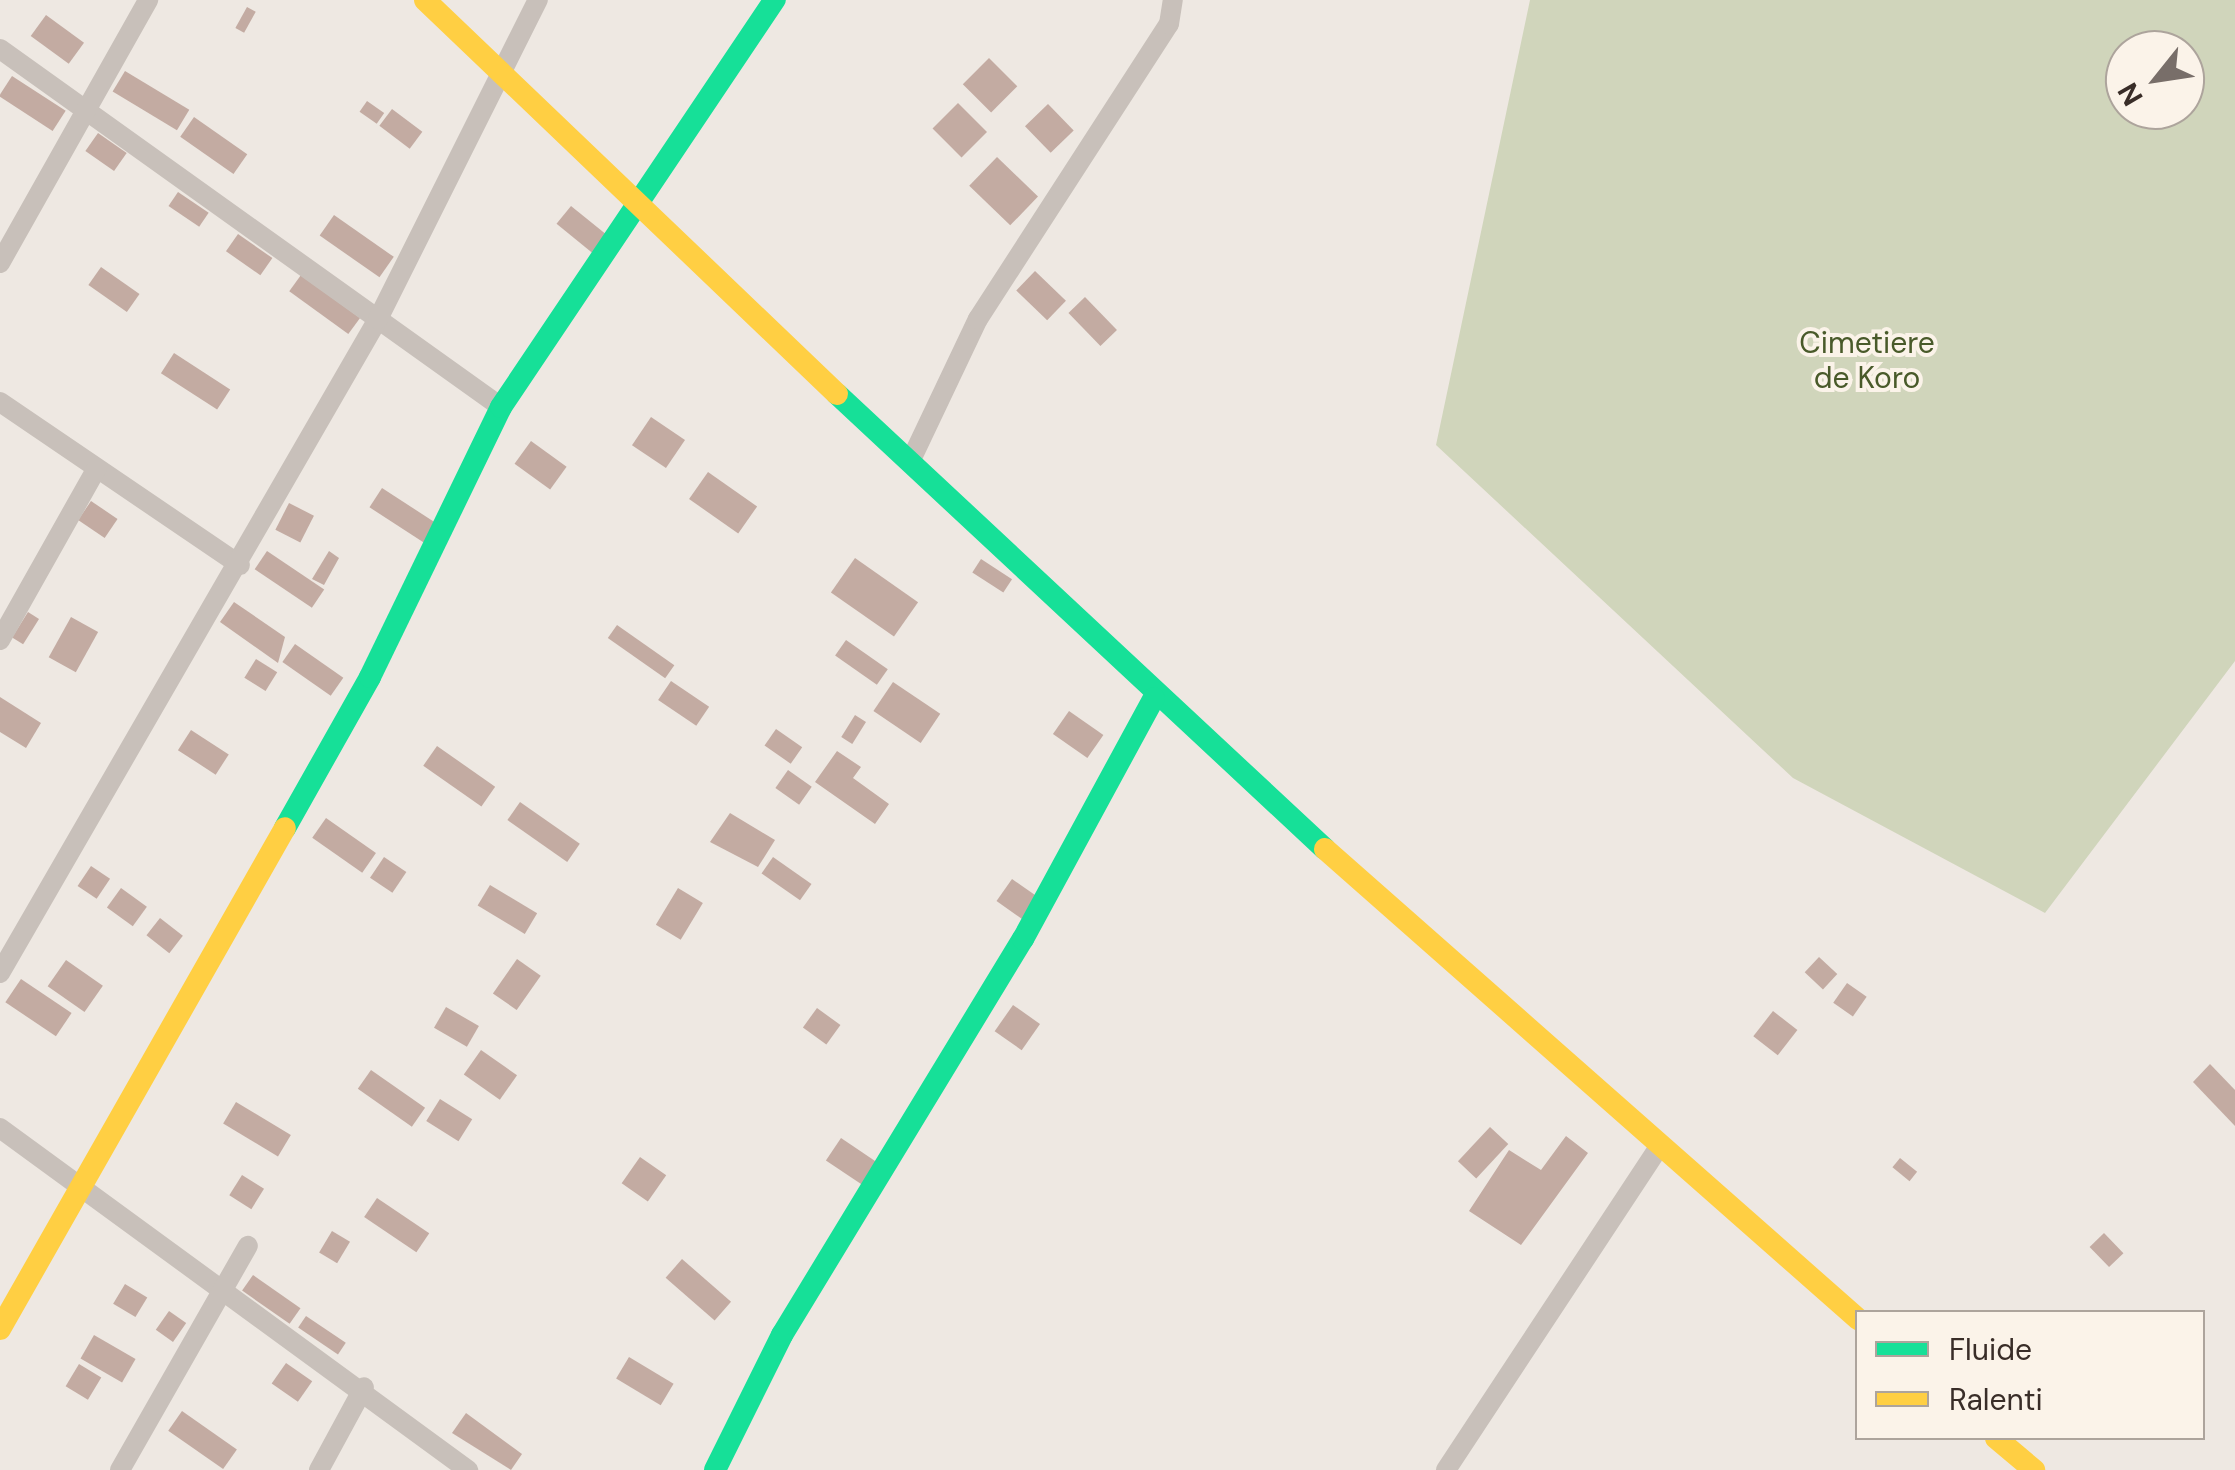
<!DOCTYPE html>
<style>
body{margin:0}
#map{position:relative;width:2235px;height:1470px;overflow:hidden;background:#eee8e2;font-family:"DM Sans",sans-serif}
div>[style]{position:absolute}
.green>*{inset:0;background:#d0d5bb}
.building>*{inset:0;background:#c3aba2;transform-origin:0 0}
.street>*{height:20px;margin:-10px;padding:0 10px;transform-origin:10px;border-radius:10px;background:#c8c0ba}
.fast>*{height:22px;margin:-11px;padding:0 11px;transform-origin:11px;border-radius:11px;background:#16e098}
.slow>*{height:22px;margin:-11px;padding:0 11px;transform-origin:11px;border-radius:11px;background:#ffcf43}
span{translate:-50% -50%;white-space:nowrap;text-align:center;line-height:1.15;-webkit-text-stroke:8px #fbf3e9;paint-order:stroke}
.park-label{font-size:30px;color:#495a2a}
.legend{position:absolute;left:1855px;top:1310px;width:350px;height:130px;box-sizing:border-box;background:#fbf3e9;border:2px solid #ada49c;margin:0;padding:12px 18px;list-style:none;font-size:30px;color:#392d28}
.legend li{display:flex;align-items:center;gap:20px;height:50px}
.legend b{width:50px;border:2px solid #ada49c}
.north{position:absolute;left:2105px;top:30px;width:100px;height:100px;box-sizing:border-box;background:#fbf3e9;border:2px solid #ada49c;border-radius:50%;rotate:240deg;font-size:28px;font-weight:700;line-height:40px;text-align:center;color:#392d28}
.north::after{content:'';display:block;margin:auto;width:35px;height:45px;background:#786e69;clip-path:polygon(50% 0,100% 100%,50% 72%,0 100%)}
</style>
<div id="map">
<div class="green">
<i style="clip-path:polygon(evenodd,1530px 0,2235px 0,2235px 661px,2045px 913px,1793px 778px,1436px 445px,1530px 0,2125px 50px,2185px 50px,2185px 110px,2125px 110px,2125px 50px)"></i>
</div>
<div class="building">
<i style="left:247px;top:7px;width:10px;height:24px;rotate:29deg"></i>
<i style="left:46px;top:15px;width:47px;height:26px;rotate:36deg"></i>
<i style="left:989px;top:58px;width:40px;height:37px;rotate:45deg"></i>
<i style="left:125px;top:71px;width:75px;height:24px;rotate:31deg"></i>
<i style="left:12px;top:76px;width:64px;height:24px;rotate:33deg"></i>
<i style="left:367px;top:101px;width:21px;height:13px;rotate:35deg"></i>
<i style="left:958px;top:103px;width:41px;height:36px;rotate:45deg"></i>
<i style="left:1048px;top:104px;width:37px;height:32px;rotate:46deg"></i>
<i style="left:392px;top:109px;width:38px;height:21px;rotate:37deg"></i>
<i style="left:194px;top:117px;width:65px;height:24px;rotate:35deg"></i>
<i style="left:98px;top:133px;width:35px;height:22px;rotate:35deg"></i>
<i style="left:997px;top:157px;width:57px;height:40px;rotate:44deg"></i>
<i style="left:178px;top:192px;width:37px;height:17px;rotate:34deg"></i>
<i style="left:571px;top:206px;width:49px;height:23px;rotate:39deg"></i>
<i style="left:334px;top:215px;width:73px;height:25px;rotate:35deg"></i>
<i style="left:238px;top:234px;width:42px;height:21px;rotate:35deg"></i>
<i style="left:101px;top:267px;width:47px;height:22px;rotate:35deg"></i>
<i style="left:1035px;top:271px;width:43px;height:27px;rotate:44deg"></i>
<i style="left:301px;top:275px;width:73px;height:20px;rotate:36deg"></i>
<i style="left:1085px;top:297px;width:46px;height:23px;rotate:46deg"></i>
<i style="left:174px;top:353px;width:67px;height:24px;rotate:33deg"></i>
<i style="left:651px;top:417px;width:41px;height:34px;rotate:34deg"></i>
<i style="left:531px;top:441px;width:44px;height:28px;rotate:36deg"></i>
<i style="left:708px;top:472px;width:60px;height:33px;rotate:35deg"></i>
<i style="left:382px;top:488px;width:72px;height:23px;rotate:33deg"></i>
<i style="left:91px;top:501px;width:32px;height:23px;rotate:34deg"></i>
<i style="left:289px;top:503px;width:28px;height:30px;rotate:27deg"></i>
<i style="left:267px;top:551px;width:69px;height:22px;rotate:34deg"></i>
<i style="clip-path:polygon(329px 551px,339px 558px,324px 585px,312px 579px)"></i>
<i style="left:855px;top:558px;width:77px;height:42px;rotate:35deg"></i>
<i style="left:981px;top:559px;width:37px;height:16px;rotate:33deg"></i>
<i style="clip-path:polygon(234px 602px,285px 637px,278px 663px,220px 622px)"></i>
<i style="left:28px;top:612px;width:13px;height:30px;rotate:32deg"></i>
<i style="left:71px;top:617px;width:31px;height:46px;rotate:29deg"></i>
<i style="left:617px;top:625px;width:70px;height:16px;rotate:35deg"></i>
<i style="left:846px;top:640px;width:51px;height:19px;rotate:35deg"></i>
<i style="left:295px;top:644px;width:59px;height:22px;rotate:35deg"></i>
<i style="left:256px;top:659px;width:25px;height:22px;rotate:32deg"></i>
<i style="left:671px;top:681px;width:46px;height:23px;rotate:34deg"></i>
<i style="left:893px;top:682px;width:57px;height:35px;rotate:34deg"></i>
<i style="clip-path:polygon(0 697px,41px 723px,26px 748px,0 732px)"></i>
<i style="left:1069px;top:711px;width:42px;height:28px;rotate:35deg"></i>
<i style="left:855px;top:715px;width:13px;height:26px;rotate:32deg"></i>
<i style="left:776px;top:729px;width:32px;height:20px;rotate:35deg"></i>
<i style="left:191px;top:730px;width:45px;height:24px;rotate:33deg"></i>
<i style="left:437px;top:746px;width:71px;height:24px;rotate:35deg"></i>
<i style="clip-path:polygon(837px 751px,861px 767px,853px 778px,889px 804px,875px 824px,815px 782px)"></i>
<i style="left:788px;top:770px;width:29px;height:22px;rotate:35deg"></i>
<i style="left:520px;top:802px;width:73px;height:22px;rotate:35deg"></i>
<i style="clip-path:polygon(730px 813px,775px 840px,758px 867px,710px 842px)"></i>
<i style="left:326px;top:818px;width:61px;height:24px;rotate:35deg"></i>
<i style="left:384px;top:857px;width:27px;height:25px;rotate:34deg"></i>
<i style="left:773px;top:857px;width:47px;height:20px;rotate:35deg"></i>
<i style="left:91px;top:866px;width:23px;height:24px;rotate:34deg"></i>
<i style="left:1012px;top:879px;width:32px;height:27px;rotate:35deg"></i>
<i style="left:490px;top:885px;width:55px;height:24px;rotate:31deg"></i>
<i style="left:121px;top:888px;width:32px;height:24px;rotate:36deg"></i>
<i style="left:678px;top:888px;width:29px;height:43px;rotate:31deg"></i>
<i style="left:160px;top:918px;width:29px;height:22px;rotate:38deg"></i>
<i style="left:1819px;top:957px;width:25px;height:21px;rotate:43deg"></i>
<i style="left:517px;top:959px;width:29px;height:42px;rotate:35deg"></i>
<i style="left:66px;top:960px;width:45px;height:32px;rotate:35deg"></i>
<i style="left:21px;top:979px;width:61px;height:28px;rotate:34deg"></i>
<i style="left:1847px;top:983px;width:24px;height:24px;rotate:35deg"></i>
<i style="left:1013px;top:1005px;width:33px;height:32px;rotate:35deg"></i>
<i style="left:446px;top:1007px;width:38px;height:24px;rotate:30deg"></i>
<i style="left:817px;top:1008px;width:29px;height:24px;rotate:36deg"></i>
<i style="left:1773px;top:1011px;width:31px;height:32px;rotate:38deg"></i>
<i style="left:481px;top:1050px;width:44px;height:30px;rotate:35deg"></i>
<i style="clip-path:polygon(2210px 1064px,2235px 1090px,2235px 1126px,2193px 1082px)"></i>
<i style="left:371px;top:1070px;width:66px;height:23px;rotate:35deg"></i>
<i style="left:440px;top:1099px;width:38px;height:26px;rotate:32deg"></i>
<i style="left:236px;top:1102px;width:64px;height:25px;rotate:31deg"></i>
<i style="left:1490px;top:1127px;width:25px;height:47px;rotate:43deg"></i>
<i style="clip-path:polygon(1566px 1136px,1588px 1153px,1521px 1245px,1469px 1211px,1509px 1150px,1541px 1170px)"></i>
<i style="left:841px;top:1138px;width:46px;height:27px;rotate:34deg"></i>
<i style="left:640px;top:1157px;width:32px;height:32px;rotate:35deg"></i>
<i style="left:1900px;top:1158px;width:22px;height:12px;rotate:39deg"></i>
<i style="left:242px;top:1175px;width:26px;height:24px;rotate:32deg"></i>
<i style="left:377px;top:1198px;width:63px;height:23px;rotate:34deg"></i>
<i style="left:332px;top:1231px;width:21px;height:25px;rotate:31deg"></i>
<i style="left:2104px;top:1233px;width:28px;height:20px;rotate:46deg"></i>
<i style="left:682px;top:1259px;width:65px;height:25px;rotate:41deg"></i>
<i style="left:253px;top:1275px;width:58px;height:19px;rotate:35deg"></i>
<i style="left:125px;top:1284px;width:26px;height:23px;rotate:31deg"></i>
<i style="left:169px;top:1311px;width:21px;height:23px;rotate:35deg"></i>
<i style="left:306px;top:1316px;width:48px;height:14px;rotate:34deg"></i>
<i style="left:94px;top:1335px;width:48px;height:27px;rotate:30deg"></i>
<i style="left:629px;top:1357px;width:52px;height:25px;rotate:31deg"></i>
<i style="left:286px;top:1363px;width:32px;height:25px;rotate:35deg"></i>
<i style="left:79px;top:1364px;width:26px;height:26px;rotate:31deg"></i>
<i style="left:182px;top:1411px;width:67px;height:24px;rotate:35deg"></i>
<i style="clip-path:polygon(466px 1413px,522px 1454px,511px 1470px,452px 1433px)"></i>
</div>
<div class="street">
<i style="left:0;top:49px;width:616px;rotate:35.55deg"></i>
<i style="left:0;top:263px;width:302px;rotate:-60.6deg"></i>
<i style="left:0;top:402px;width:290px;rotate:34.2deg"></i>
<i style="left:910px;top:462px;width:158px;rotate:-64.6deg"></i>
<i style="left:978px;top:319px;width:351px;rotate:-57.1deg"></i>
<i style="left:1169px;top:24px;width:24px;rotate:-81deg"></i>
<i style="left:0;top:640px;width:197px;rotate:-60.6deg"></i>
<i style="left:0;top:973px;width:755px;rotate:-59.97deg"></i>
<i style="left:378px;top:319px;width:357px;rotate:-63.4deg"></i>
<i style="left:0;top:1128px;width:580px;rotate:36.16deg"></i>
<i style="left:120px;top:1470px;width:258px;rotate:-60.3deg"></i>
<i style="left:319px;top:1470px;width:94px;rotate:-61.5deg"></i>
<i style="left:1446px;top:1470px;width:386px;rotate:-56.6deg"></i>
</div>
<div class="fast">
<i style="left:837px;top:394px;width:667px;rotate:43deg"></i>
<i style="left:285px;top:828px;width:173px;rotate:-60.6deg"></i>
<i style="left:370px;top:677px;width:300px;rotate:-64.1deg"></i>
<i style="left:501px;top:407px;width:491px;rotate:-56.1deg"></i>
<i style="left:715px;top:1470px;width:151px;rotate:-63.6deg"></i>
<i style="left:782px;top:1335px;width:464px;rotate:-58.7deg"></i>
<i style="left:1023px;top:939px;width:274px;rotate:-61.5deg"></i>
</div>
<div class="slow">
<i style="left:425px;top:0;width:570px;rotate:43.72deg"></i>
<i style="left:1325px;top:849px;width:711px;rotate:41.41deg"></i>
<i style="left:0;top:1329px;width:576px;rotate:-60.37deg"></i>
<i style="left:1996px;top:1438px;width:50px;rotate:40.1deg"></i>
</div>
<div class="park-label">
<span style="left:1867px;top:360px">Cimetiere<br>de Koro</span>
</div>
<ul class="legend">
<li><b style="height:12px;background:#16e098"></b>Fluide</li>
<li><b style="height:12px;background:#ffcf43"></b>Ralenti</li>
</ul>
<div class="north">N</div>
</div>
